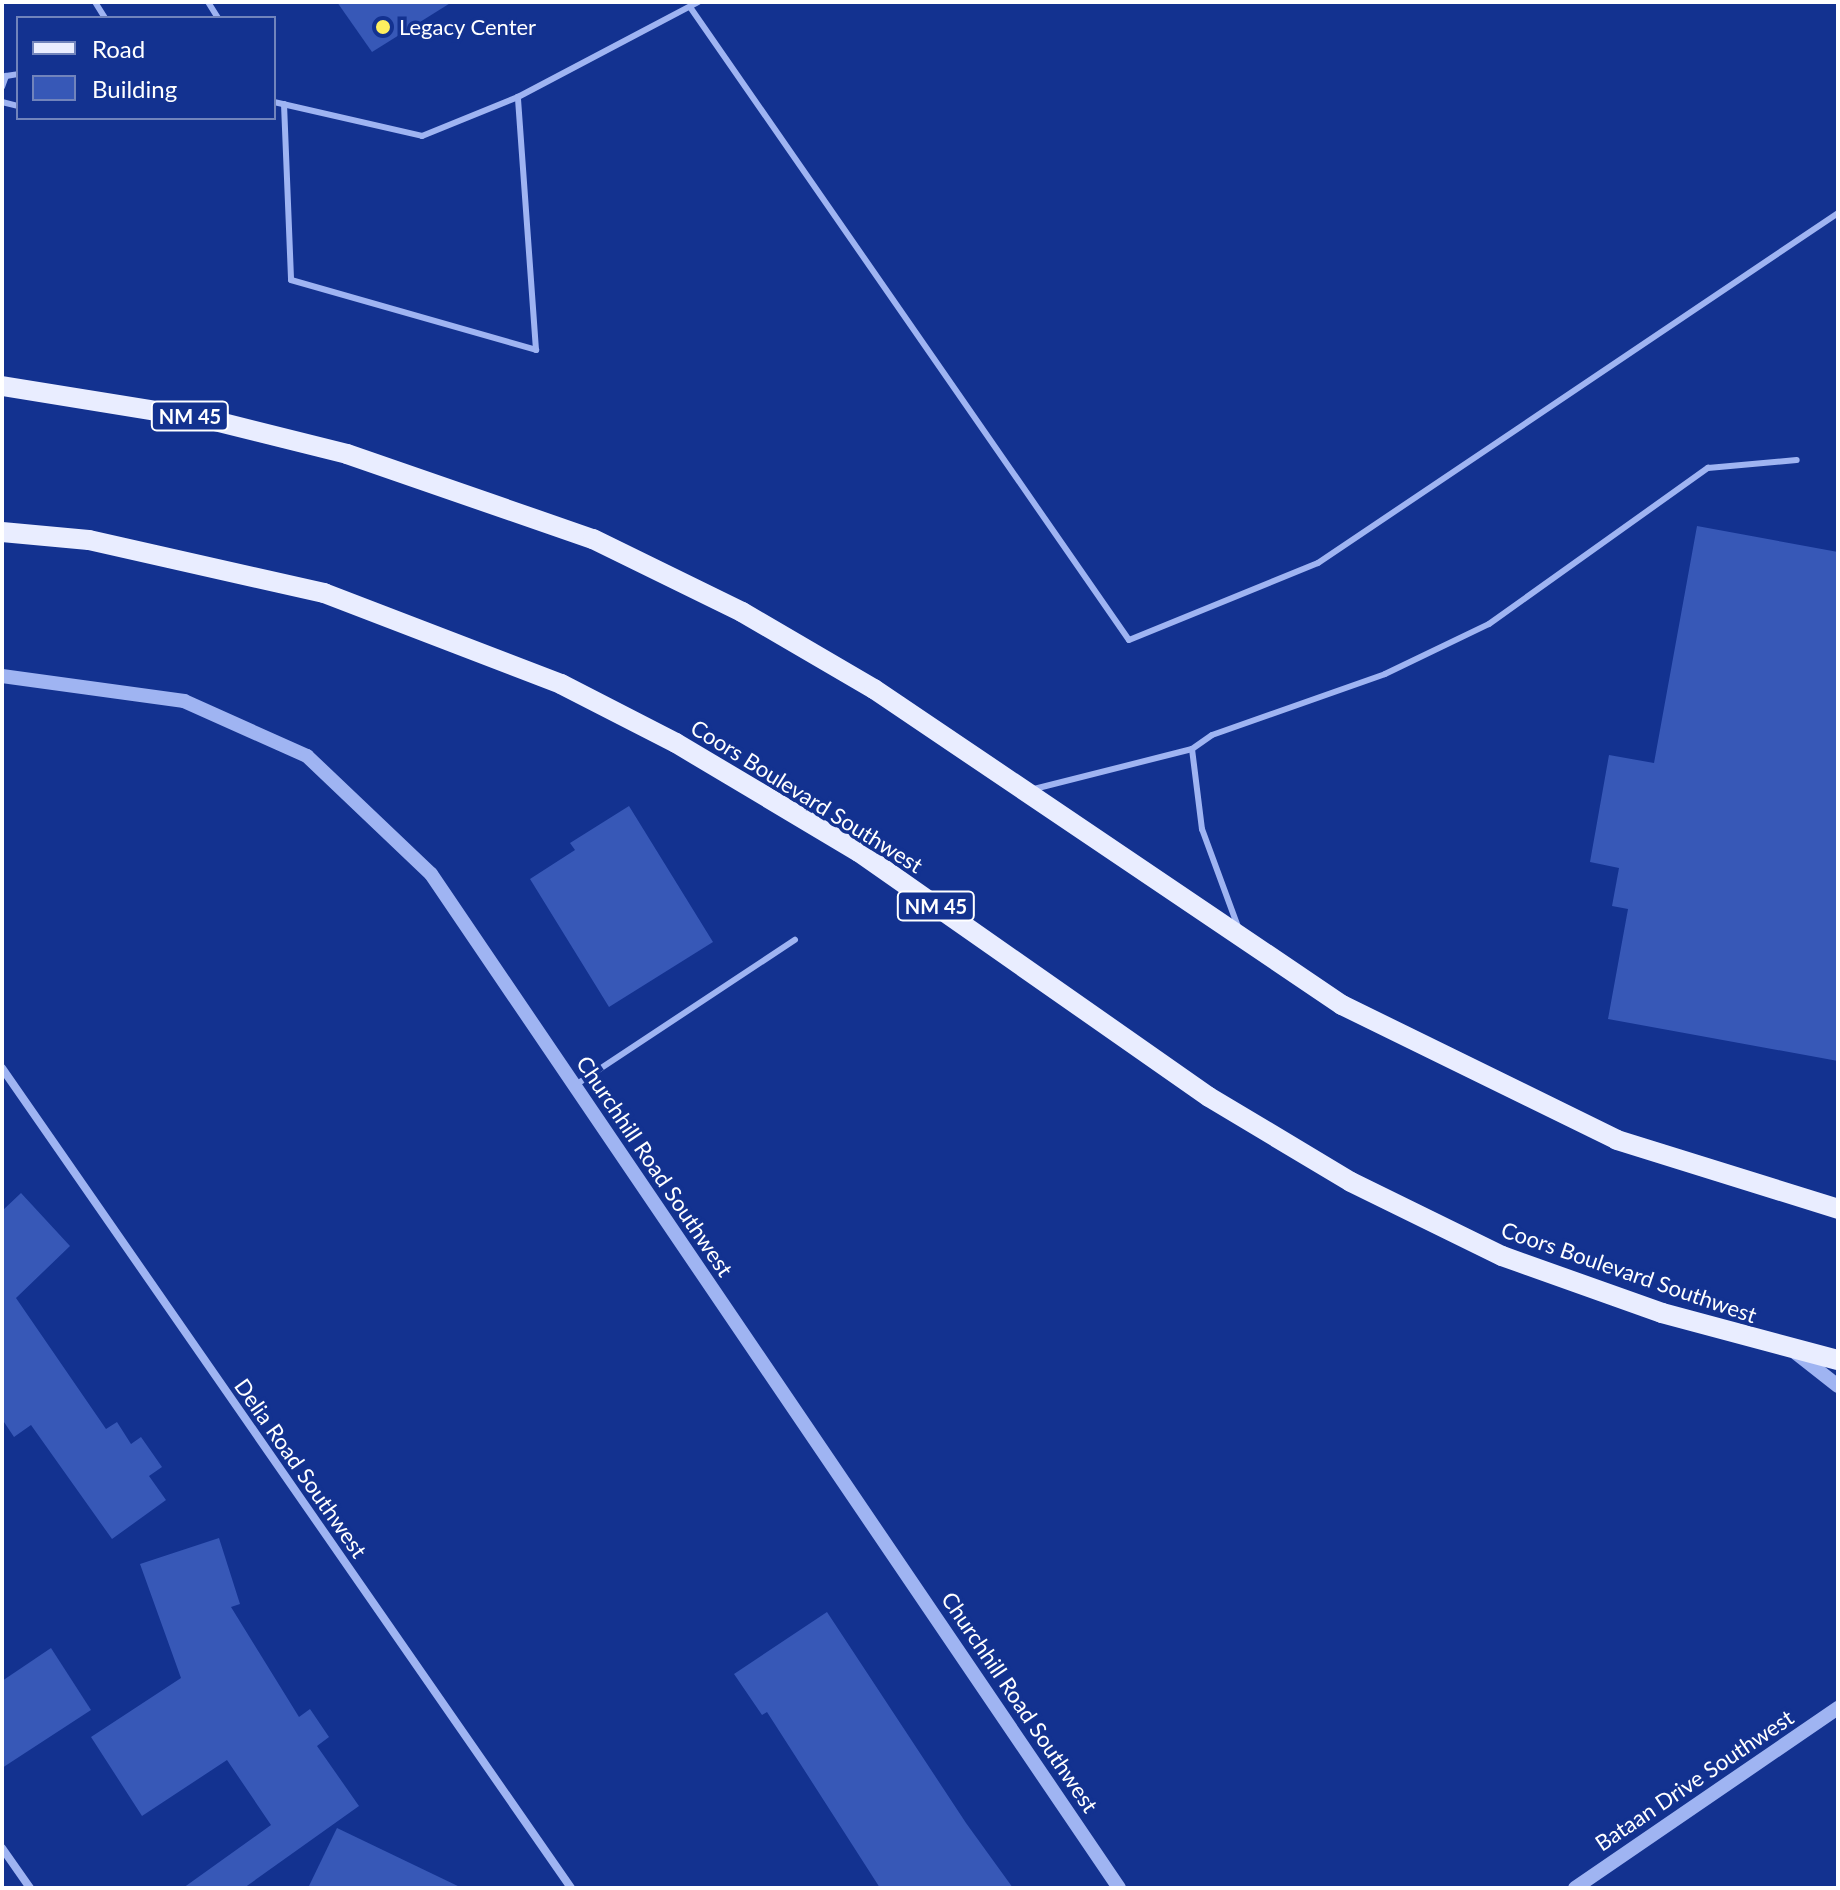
<!DOCTYPE html>
<style>
body{margin:0}
#map{position:relative;width:1840px;height:1890px;overflow:hidden;background:#133290;font-family:Lato,sans-serif}
div>[style]{position:absolute}
.building>*{inset:0;background:#3758b7}
.service>*{height:6px;margin:-3px;padding:0 3px;transform-origin:3px;border-radius:3px;background:#9fb4f2}
.minor>*{height:8px;margin:-4px;padding:0 4px;transform-origin:4px;border-radius:4px;background:#9fb4f2}
.tertiary>*{height:14px;margin:-7px;padding:0 7px;transform-origin:7px;border-radius:7px;background:#9fb4f2}
.primary>*{height:20px;margin:-10px;padding:0 10px;transform-origin:10px;border-radius:10px;background:#e9edff}
.dots>*{width:22px;height:22px;translate:-50% -50%;box-sizing:border-box;border:4px solid #133290;border-radius:50%}
span{translate:-50% -50%;white-space:nowrap;text-align:center;line-height:1.15;-webkit-text-stroke:7px #133290;paint-order:stroke}
.shield-label span{padding:2px 6px;background:#133290;border:2px solid;border-radius:6px;-webkit-text-stroke-width:0}
.shield-label{font-size:20px;color:#fff;font-weight:700}
.poi-label{font-size:22px;color:#fff}
.left{translate:0 -50%;text-align:left}
.street-label{font-size:22px;color:#fff}
.frame{position:absolute;inset:0;border:4px solid #fff;pointer-events:none}
.legend{position:absolute;left:16px;top:16px;width:260px;height:104px;box-sizing:border-box;background:#133290;border:2px solid #7184bc;margin:0;padding:10px 14px;list-style:none;font-size:24px;color:#fff}
.legend li{display:flex;align-items:center;gap:16px;height:40px}
.legend b{width:40px;border:2px solid #7184bc}
</style>
<div id="map">
<div class="building">
<i style="clip-path:polygon(337px 2px,452px 2px,372px 52px)"></i>
<i style="clip-path:polygon(1697px 526px,1838px 552px,1838px 1061px,1608px 1019px,1628px 909px,1612px 906px,1619px 868px,1590px 862px,1609px 755px,1654px 763px)"></i>
<i style="clip-path:polygon(629px 806px,713px 942px,609px 1007px,530px 879px,575px 850px,570px 843px)"></i>
<i style="clip-path:polygon(21px 1193px,70px 1246px,16px 1298px,106px 1429px,117px 1422px,131px 1444px,141px 1437px,162px 1467px,149px 1476px,166px 1500px,112px 1539px,31px 1425px,14px 1437px,2px 1419px,2px 1211px)"></i>
<i style="clip-path:polygon(219px 1538px,240px 1604px,231px 1607px,299px 1717px,310px 1709px,329px 1737px,317px 1746px,359px 1806px,244px 1888px,183px 1888px,271px 1825px,227px 1760px,142px 1816px,91px 1737px,181px 1678px,140px 1564px)"></i>
<i style="clip-path:polygon(827px 1612px,966px 1823px,1013px 1888px,880px 1888px,767px 1712px,762px 1715px,734px 1674px)"></i>
<i style="clip-path:polygon(51px 1648px,91px 1710px,2px 1768px,2px 1681px)"></i>
<i style="clip-path:polygon(337px 1828px,462px 1888px,308px 1888px)"></i>
</div>
<div class="service">
<i style="left:95px;top:2px;width:19px;rotate:58deg"></i>
<i style="left:208px;top:2px;width:19px;rotate:58deg"></i>
<i style="left:690px;top:7px;width:770px;rotate:55.26deg"></i>
<i style="left:1129px;top:640px;width:204px;rotate:-22.2deg"></i>
<i style="left:1318px;top:563px;width:627px;rotate:-33.94deg"></i>
<i style="left:2px;top:87px;width:12px;rotate:-70deg"></i>
<i style="left:6px;top:76px;width:12px;rotate:-9deg"></i>
<i style="left:2px;top:102px;width:16px;rotate:14deg"></i>
<i style="left:274px;top:102px;width:152px;rotate:12.9deg"></i>
<i style="left:422px;top:136px;width:104px;rotate:-22.1deg"></i>
<i style="left:518px;top:97px;width:204px;rotate:-27.8deg"></i>
<i style="left:284px;top:104px;width:176px;rotate:87.7deg"></i>
<i style="left:291px;top:280px;width:255px;rotate:15.9deg"></i>
<i style="left:536px;top:350px;width:254px;rotate:-94.1deg"></i>
<i style="left:1192px;top:749px;width:81px;rotate:82.9deg"></i>
<i style="left:1202px;top:829px;width:104px;rotate:69.8deg"></i>
<i style="left:1034px;top:789px;width:163px;rotate:-14.2deg"></i>
<i style="left:1192px;top:749px;width:24px;rotate:-35deg"></i>
<i style="left:1212px;top:735px;width:183px;rotate:-19.4deg"></i>
<i style="left:1385px;top:674px;width:115px;rotate:-25.7deg"></i>
<i style="left:1489px;top:624px;width:269px;rotate:-35.5deg"></i>
<i style="left:1708px;top:468px;width:89px;rotate:-5.1deg"></i>
<i style="left:574px;top:1086px;width:265px;rotate:-33.5deg"></i>
</div>
<div class="minor">
<i style="left:2px;top:1068px;width:998px;rotate:55.24deg"></i>
<i style="left:2px;top:1848px;width:49px;rotate:55deg"></i>
</div>
<div class="tertiary">
<i style="left:2px;top:676px;width:184px;rotate:7.8deg"></i>
<i style="left:184px;top:701px;width:135px;rotate:24.1deg"></i>
<i style="left:307px;top:756px;width:171px;rotate:43.6deg"></i>
<i style="left:431px;top:874px;width:1225px;rotate:55.84deg"></i>
<i style="left:1796px;top:1353px;width:53px;rotate:38.2deg"></i>
<i style="left:1575px;top:1888px;width:319px;rotate:-34.4deg"></i>
</div>
<div class="primary">
<i style="left:2px;top:386px;width:212px;rotate:9.2deg"></i>
<i style="left:211px;top:420px;width:140px;rotate:14deg"></i>
<i style="left:347px;top:454px;width:260px;rotate:19.1deg"></i>
<i style="left:593px;top:539px;width:166px;rotate:26.1deg"></i>
<i style="left:742px;top:612px;width:153px;rotate:30.3deg"></i>
<i style="left:874px;top:689px;width:565px;rotate:34.03deg"></i>
<i style="left:1342px;top:1005px;width:306px;rotate:26.1deg"></i>
<i style="left:1617px;top:1140px;width:232px;rotate:17.3deg"></i>
<i style="left:2px;top:532px;width:87px;rotate:5.3deg"></i>
<i style="left:89px;top:540px;width:241px;rotate:12.7deg"></i>
<i style="left:324px;top:593px;width:254px;rotate:21deg"></i>
<i style="left:561px;top:684px;width:129px;rotate:27.2deg"></i>
<i style="left:676px;top:743px;width:213px;rotate:30.8deg"></i>
<i style="left:859px;top:852px;width:427px;rotate:35deg"></i>
<i style="left:1209px;top:1097px;width:165px;rotate:30.9deg"></i>
<i style="left:1351px;top:1182px;width:168px;rotate:26.1deg"></i>
<i style="left:1502px;top:1256px;width:170px;rotate:19.6deg"></i>
<i style="left:1662px;top:1313px;width:182px;rotate:15deg"></i>
</div>
<div class="dots">
<i style="left:383px;top:27px;background:#ffef5f"></i>
</div>
<div class="shield-label">
<span style="left:190px;top:416px">NM 45</span>
<span style="left:936px;top:906px">NM 45</span>
</div>
<div class="poi-label">
<span class="left" style="left:399px;top:27px">Legacy Center</span>
</div>
<div class="street-label">
<span style="left:807px;top:796px;rotate:32deg">Coors Boulevard Southwest</span>
<span style="left:655px;top:1166px;rotate:56deg">Churchhill Road Southwest</span>
<span style="left:1629px;top:1272px;rotate:19deg">Coors Boulevard Southwest</span>
<span style="left:301px;top:1468px;rotate:55deg">Delia Road Southwest</span>
<span style="left:1020px;top:1702px;rotate:56deg">Churchhill Road Southwest</span>
<span style="left:1694px;top:1780px;rotate:-34deg">Bataan Drive Southwest</span>
</div>
<div class="frame"></div>
<ul class="legend">
<li><b style="height:10px;background:#e9edff"></b>Road</li>
<li><b style="height:22px;background:#3758b7"></b>Building</li>
</ul>
</div>
